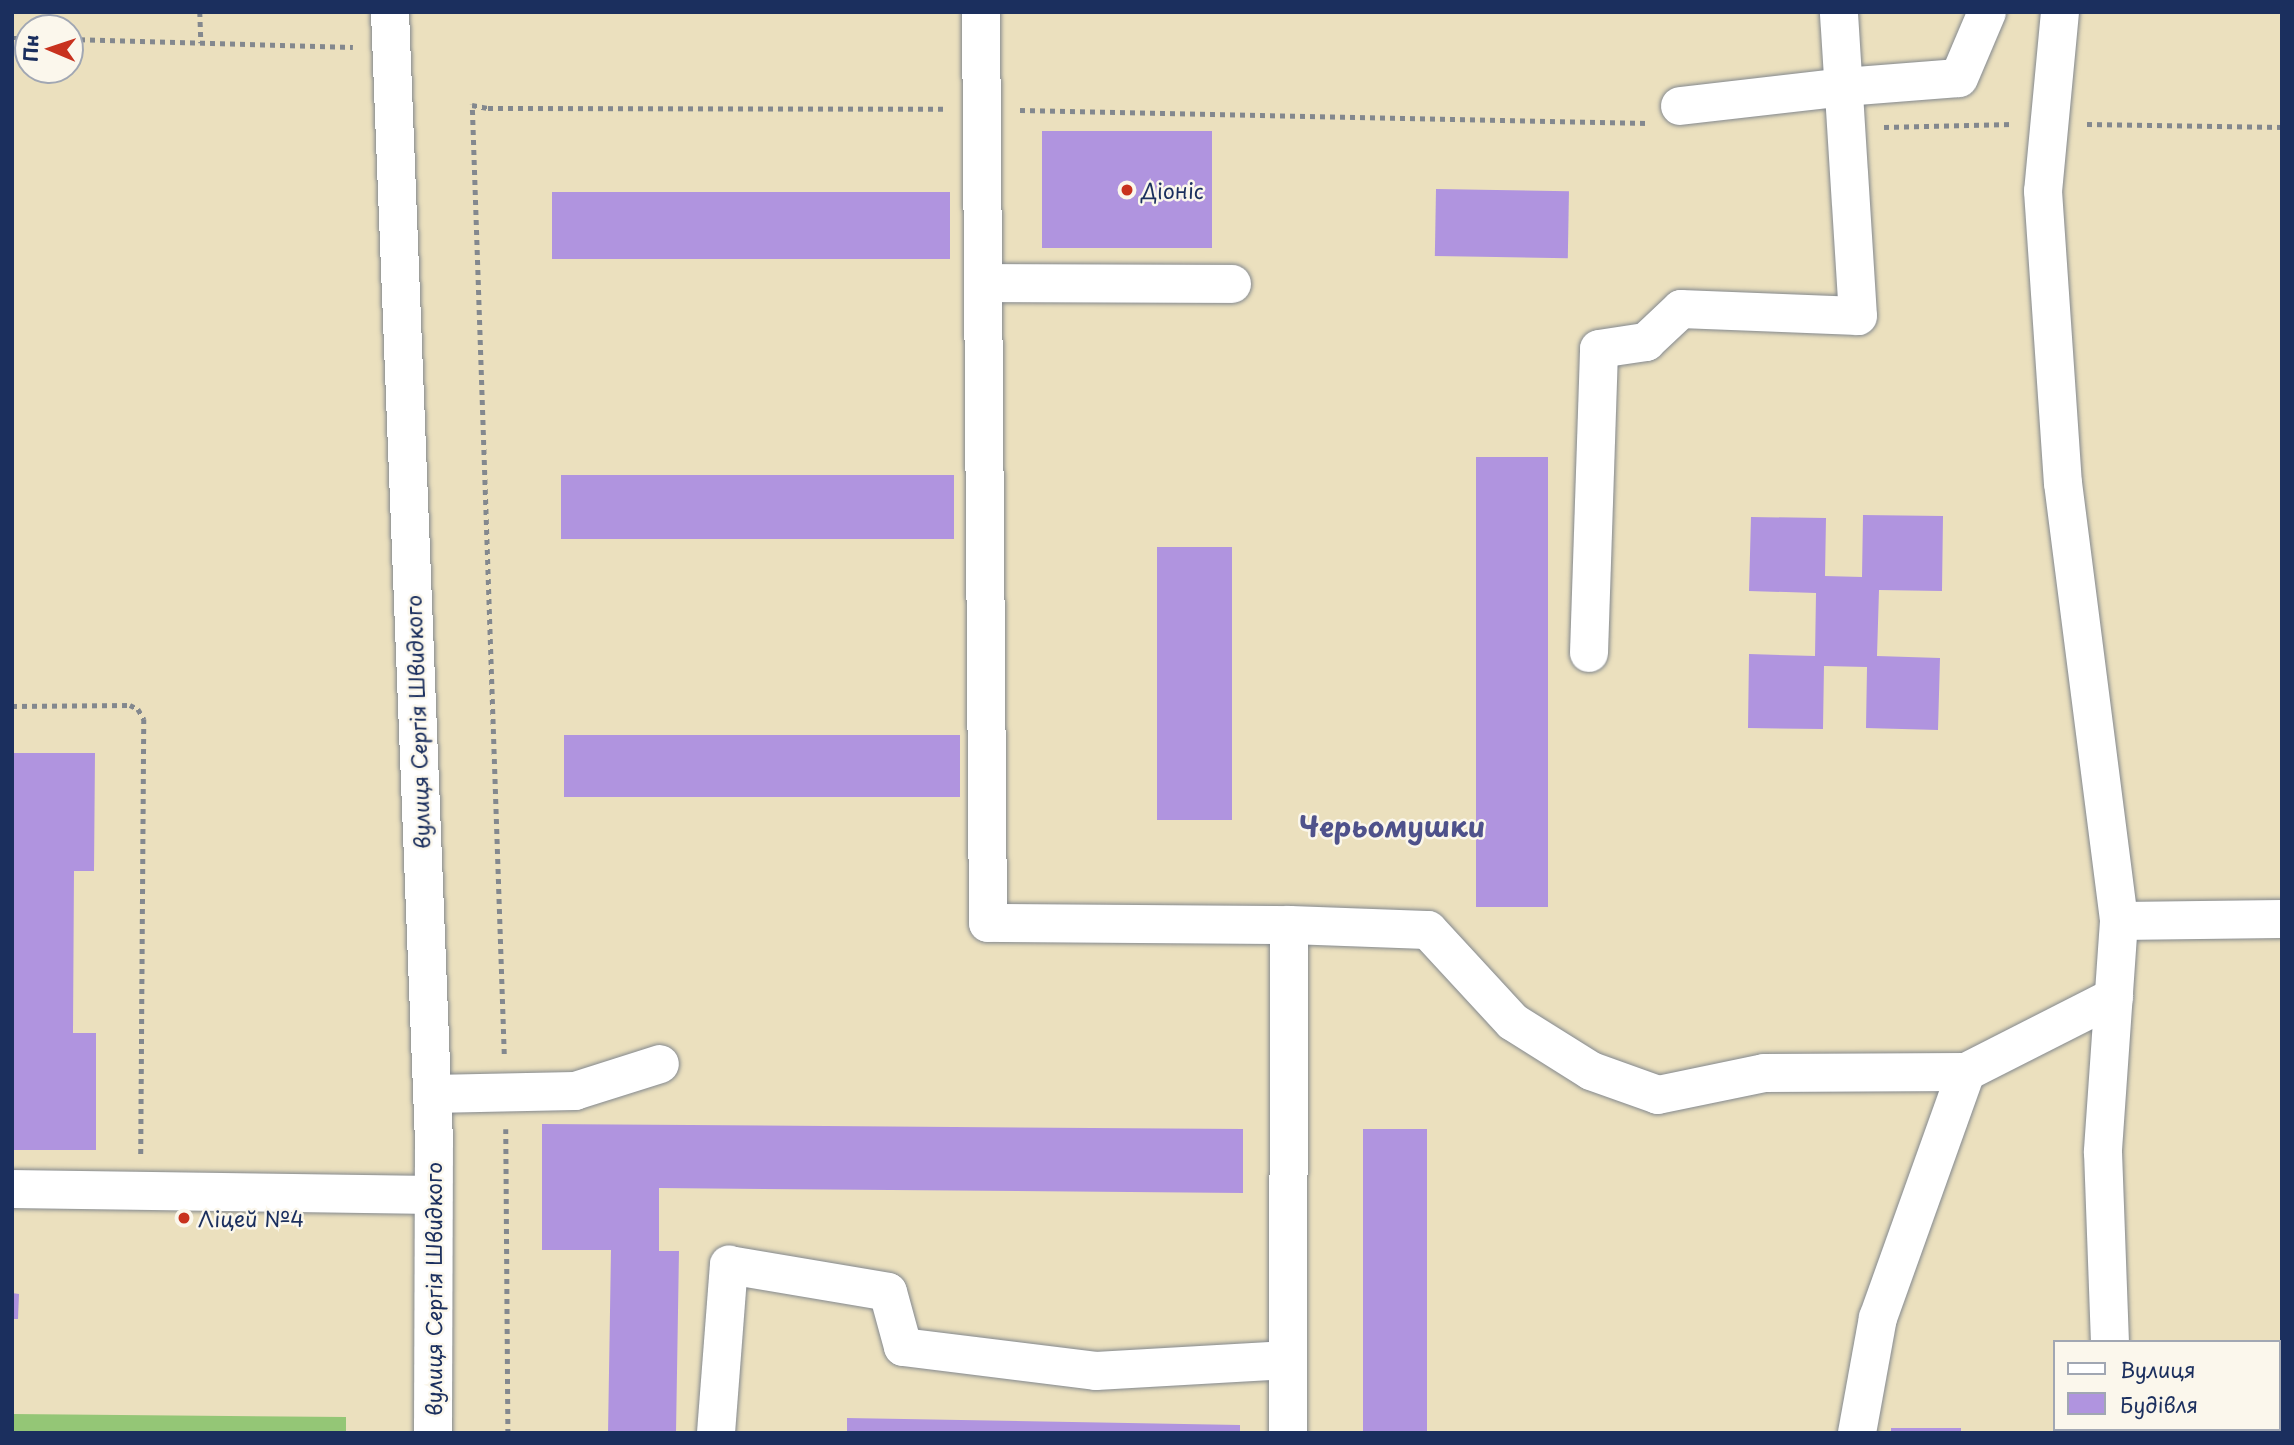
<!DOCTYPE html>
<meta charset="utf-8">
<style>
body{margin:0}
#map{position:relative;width:2294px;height:1445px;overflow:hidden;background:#ebe0be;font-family:"Playpen Sans",sans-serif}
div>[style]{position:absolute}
.green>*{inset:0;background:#94c676}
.building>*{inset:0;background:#b094df;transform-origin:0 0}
.path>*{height:4.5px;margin-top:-2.25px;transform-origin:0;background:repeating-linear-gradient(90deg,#83888e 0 5px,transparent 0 10px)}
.roads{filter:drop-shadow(0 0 2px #83888e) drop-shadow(0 0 2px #83888e)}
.minor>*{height:38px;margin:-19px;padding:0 19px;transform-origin:19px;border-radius:19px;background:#fff}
.dots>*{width:19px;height:19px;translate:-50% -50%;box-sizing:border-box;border:4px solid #fbf7ec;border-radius:50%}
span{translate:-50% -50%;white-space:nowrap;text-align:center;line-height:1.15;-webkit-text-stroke:5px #fbf7ec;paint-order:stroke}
.poi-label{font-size:21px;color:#1b2f5e}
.left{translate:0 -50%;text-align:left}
.street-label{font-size:21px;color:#1b2f5e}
.district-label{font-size:28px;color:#4f528b;font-weight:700}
.frame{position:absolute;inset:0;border:14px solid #1b2f5e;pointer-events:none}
.legend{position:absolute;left:2053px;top:1340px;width:228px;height:91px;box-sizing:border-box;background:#fbf7ec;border:2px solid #a1a7b3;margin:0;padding:9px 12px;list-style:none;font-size:21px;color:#1b2f5e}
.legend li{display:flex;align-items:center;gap:14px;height:35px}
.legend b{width:35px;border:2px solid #a1a7b3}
.north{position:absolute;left:14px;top:14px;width:70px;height:70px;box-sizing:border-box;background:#fbf7ec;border:2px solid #a1a7b3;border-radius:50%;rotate:272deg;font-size:19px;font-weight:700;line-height:28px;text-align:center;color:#1b2f5e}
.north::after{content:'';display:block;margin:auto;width:24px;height:32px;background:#c8321e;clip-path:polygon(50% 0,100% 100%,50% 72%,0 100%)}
</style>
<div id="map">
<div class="green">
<i style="clip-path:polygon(12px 1414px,346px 1417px,346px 1433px,12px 1433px)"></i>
</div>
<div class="building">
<i style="left:1042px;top:131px;width:170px;height:117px"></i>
<i style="left:1436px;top:189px;width:133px;height:67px;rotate:1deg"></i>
<i style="left:552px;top:192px;width:398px;height:67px"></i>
<i style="left:1476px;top:457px;width:72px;height:450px"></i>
<i style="left:561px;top:475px;width:393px;height:64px"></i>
<i style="clip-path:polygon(1863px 515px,1943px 516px,1942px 591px,1879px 590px,1877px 656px,1940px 658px,1938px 730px,1866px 728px,1867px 667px,1824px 666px,1823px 729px,1748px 728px,1749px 654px,1815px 656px,1816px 593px,1749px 591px,1751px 517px,1826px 518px,1825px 576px,1862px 577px)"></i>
<i style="left:1157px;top:547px;width:75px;height:273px"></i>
<i style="left:564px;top:735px;width:396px;height:62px"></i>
<i style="clip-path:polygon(12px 753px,95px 753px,94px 871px,74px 871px,73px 1033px,96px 1033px,96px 1150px,12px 1150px)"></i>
<i style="clip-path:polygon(542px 1124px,1243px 1129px,1243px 1193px,659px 1188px,659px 1251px,679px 1251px,676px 1433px,608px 1433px,611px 1250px,542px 1250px)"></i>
<i style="left:1363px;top:1129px;width:64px;height:304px"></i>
<i style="clip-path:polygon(12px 1293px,19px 1294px,18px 1319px,12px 1319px)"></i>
<i style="clip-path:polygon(847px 1418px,1240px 1425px,1240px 1433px,847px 1433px)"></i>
<i style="left:1891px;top:1428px;width:70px;height:5px"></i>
</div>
<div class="path">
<i style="left:200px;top:12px;width:31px;rotate:88deg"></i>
<i style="left:12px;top:38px;width:16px"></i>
<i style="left:70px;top:39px;width:283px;rotate:1.6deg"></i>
<i style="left:1020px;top:110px;width:628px;rotate:1.19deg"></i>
<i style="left:2087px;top:124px;width:195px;rotate:0.9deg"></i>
<i style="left:1884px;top:127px;width:128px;rotate:-1.3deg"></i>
<i style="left:12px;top:706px;width:118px;rotate:-0.5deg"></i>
<i style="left:130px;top:705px;width:9px;rotate:27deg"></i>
<i style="left:138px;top:709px;width:12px;rotate:59deg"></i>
<i style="left:144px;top:719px;width:435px;rotate:90.4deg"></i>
<i style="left:504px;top:1054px;width:950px;rotate:-91.93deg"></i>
<i style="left:472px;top:105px;width:16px;rotate:11deg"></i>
<i style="left:488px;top:108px;width:457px;rotate:0.1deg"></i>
<i style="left:506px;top:1129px;width:304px;rotate:89.6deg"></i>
</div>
<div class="roads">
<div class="minor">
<i style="left:390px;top:12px;width:1129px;rotate:87.77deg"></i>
<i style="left:434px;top:1140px;width:293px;rotate:90.2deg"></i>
<i style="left:981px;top:12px;width:911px;rotate:89.56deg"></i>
<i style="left:988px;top:923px;width:301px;rotate:0.4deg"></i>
<i style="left:1289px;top:925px;width:508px;rotate:90.11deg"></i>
<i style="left:2060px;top:12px;width:180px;rotate:95.4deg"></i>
<i style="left:2043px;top:191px;width:293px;rotate:86.1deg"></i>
<i style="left:2063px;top:483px;width:442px;rotate:82.7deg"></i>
<i style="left:2119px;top:921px;width:232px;rotate:94deg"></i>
<i style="left:2103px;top:1152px;width:190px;rotate:87.9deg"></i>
<i style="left:1680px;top:106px;width:165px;rotate:-6.6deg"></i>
<i style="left:1844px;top:87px;width:115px;rotate:-4.5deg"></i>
<i style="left:1959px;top:78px;width:72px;rotate:-67deg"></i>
<i style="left:984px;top:283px;width:248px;rotate:0.2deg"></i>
<i style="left:1589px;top:653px;width:304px;rotate:-88.1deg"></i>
<i style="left:1599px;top:349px;width:48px;rotate:-8.5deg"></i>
<i style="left:1646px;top:342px;width:48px;rotate:-43.3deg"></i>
<i style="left:1681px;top:309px;width:177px;rotate:2.3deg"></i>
<i style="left:1858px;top:316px;width:305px;rotate:-93.6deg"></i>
<i style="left:2119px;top:921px;width:163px;rotate:-0.7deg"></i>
<i style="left:1289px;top:925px;width:139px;rotate:2.1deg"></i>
<i style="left:1428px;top:930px;width:125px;rotate:47.3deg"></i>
<i style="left:1513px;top:1022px;width:92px;rotate:32.1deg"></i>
<i style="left:1591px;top:1071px;width:71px;rotate:19.7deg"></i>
<i style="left:1658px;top:1095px;width:108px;rotate:-11.7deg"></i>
<i style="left:1764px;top:1073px;width:202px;rotate:-0.3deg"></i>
<i style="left:432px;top:1094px;width:143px;rotate:-1.2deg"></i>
<i style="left:575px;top:1091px;width:89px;rotate:-17.6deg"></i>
<i style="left:12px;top:1189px;width:421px;rotate:0.8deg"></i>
<i style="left:2120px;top:1429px;width:4px;rotate:90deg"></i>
<i style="left:716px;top:1433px;width:169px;rotate:-85.6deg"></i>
<i style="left:729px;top:1265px;width:161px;rotate:9.6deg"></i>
<i style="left:888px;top:1292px;width:57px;rotate:74.7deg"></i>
<i style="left:903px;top:1347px;width:194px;rotate:7.1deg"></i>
<i style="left:1096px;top:1371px;width:192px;rotate:-3.3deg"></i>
<i style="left:1857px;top:1433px;width:117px;rotate:-79.7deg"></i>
<i style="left:1878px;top:1318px;width:261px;rotate:-70.3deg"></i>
<i style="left:1966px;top:1072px;width:166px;rotate:-26.9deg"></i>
</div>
</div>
<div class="dots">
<i style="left:1127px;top:190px;background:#c8321e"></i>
<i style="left:184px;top:1218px;background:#c8321e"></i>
</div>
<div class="poi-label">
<span class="left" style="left:1141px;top:190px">Діоніс</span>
<span class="left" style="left:198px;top:1218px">Ліцей №4</span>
</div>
<div class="street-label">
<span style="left:417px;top:722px;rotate:-92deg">вулиця Сергія Швидкого</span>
<span style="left:433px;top:1289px;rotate:-90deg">вулиця Сергія Швидкого</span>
</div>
<div class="district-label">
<span style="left:1392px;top:826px">Черьомушки</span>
</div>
<div class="frame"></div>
<ul class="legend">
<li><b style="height:9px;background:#fff"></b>Вулиця</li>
<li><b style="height:19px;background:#b094df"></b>Будівля</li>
</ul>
<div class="north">Пн</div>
</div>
